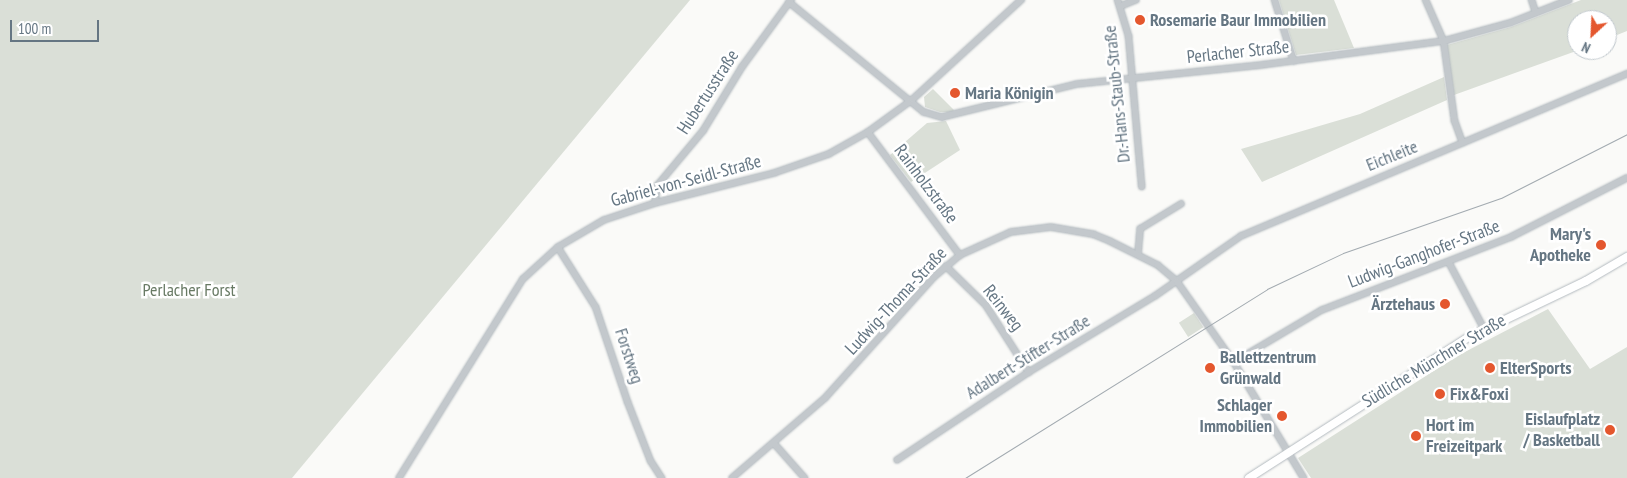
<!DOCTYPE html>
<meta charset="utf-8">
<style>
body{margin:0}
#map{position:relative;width:1627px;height:478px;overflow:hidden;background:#fafaf8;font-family:"PT Sans Narrow",sans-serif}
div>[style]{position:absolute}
.green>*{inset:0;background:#dadfd7;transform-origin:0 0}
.roads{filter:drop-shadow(0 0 1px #b3babf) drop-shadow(0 0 1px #b3babf)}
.minor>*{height:5.5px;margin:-2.75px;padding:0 2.75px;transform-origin:2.75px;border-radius:2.75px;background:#c3c8cc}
.secondary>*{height:8px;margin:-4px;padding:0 4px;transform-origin:4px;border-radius:4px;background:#fff}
.tram>*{height:1px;margin:-0.5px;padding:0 0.5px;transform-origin:0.5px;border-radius:0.5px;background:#a2aab0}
.dots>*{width:14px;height:14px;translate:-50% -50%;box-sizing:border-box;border:2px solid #fff;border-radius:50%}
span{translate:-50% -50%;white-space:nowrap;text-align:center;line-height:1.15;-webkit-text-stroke:5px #fff;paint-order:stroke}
.poi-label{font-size:18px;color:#657683;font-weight:700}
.left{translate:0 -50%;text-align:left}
.right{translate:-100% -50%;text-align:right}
.street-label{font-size:18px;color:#657683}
.park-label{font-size:18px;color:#687a64}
.north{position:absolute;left:1567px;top:10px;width:50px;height:50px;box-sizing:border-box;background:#fff;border:1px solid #c1c8cd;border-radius:50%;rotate:205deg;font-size:14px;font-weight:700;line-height:20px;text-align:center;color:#657683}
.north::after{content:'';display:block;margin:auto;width:18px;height:22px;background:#e4572e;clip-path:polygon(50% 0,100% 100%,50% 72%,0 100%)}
.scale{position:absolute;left:10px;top:20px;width:89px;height:22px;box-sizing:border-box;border:2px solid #657683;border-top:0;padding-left:6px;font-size:15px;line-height:18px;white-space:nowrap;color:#657683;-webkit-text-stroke:4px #fff;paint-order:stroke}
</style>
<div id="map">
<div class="green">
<i style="clip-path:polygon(0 0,690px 0,292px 478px,0 478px)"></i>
<i style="clip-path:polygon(1279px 0,1334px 0,1354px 48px,1296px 55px)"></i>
<i style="clip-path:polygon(1581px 0,1627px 0,1627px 31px,1607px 39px,1607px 20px,1577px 20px,1579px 50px,1454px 95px,1447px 45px,1511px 27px)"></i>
<i style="clip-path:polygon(1444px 77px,1447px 100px,1262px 182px,1241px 149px,1360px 114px)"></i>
<i style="clip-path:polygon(933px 89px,954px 110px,953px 112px,940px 112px,925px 107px,924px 97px)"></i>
<i style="clip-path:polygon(946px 121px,960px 150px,911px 182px,890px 155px,927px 123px)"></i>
<i style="clip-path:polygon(1548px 309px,1590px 369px,1627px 347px,1627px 478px,1311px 478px,1298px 458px,1457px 356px)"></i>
<i style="left:1194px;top:313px;width:17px;height:18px;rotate:57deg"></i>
</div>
<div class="roads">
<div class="minor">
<i style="left:1118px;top:0;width:38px;rotate:73deg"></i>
<i style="left:1129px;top:36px;width:151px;rotate:85deg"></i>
<i style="left:1275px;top:0;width:64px;rotate:72.7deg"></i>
<i style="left:1426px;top:0;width:45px;rotate:66.3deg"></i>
<i style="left:1444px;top:41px;width:81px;rotate:82.2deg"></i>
<i style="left:1455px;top:121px;width:23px;rotate:70deg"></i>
<i style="left:1532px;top:0;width:13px;rotate:72deg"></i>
<i style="left:789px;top:2px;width:174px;rotate:39.2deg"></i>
<i style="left:924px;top:112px;width:19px;rotate:16deg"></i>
<i style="left:942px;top:117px;width:139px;rotate:-13.7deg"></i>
<i style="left:1077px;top:84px;width:185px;rotate:-5.9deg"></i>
<i style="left:1261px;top:65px;width:185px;rotate:-7.5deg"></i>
<i style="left:1444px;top:41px;width:68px;rotate:-15.3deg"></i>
<i style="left:1510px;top:23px;width:63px;rotate:-21.3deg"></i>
<i style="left:1121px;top:6px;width:16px;rotate:-22deg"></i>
<i style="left:868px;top:132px;width:154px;rotate:53.2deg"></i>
<i style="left:655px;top:203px;width:17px;rotate:-83deg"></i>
<i style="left:657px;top:186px;width:72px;rotate:-50.1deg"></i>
<i style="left:703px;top:131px;width:75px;rotate:-58.6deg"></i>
<i style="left:742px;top:67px;width:83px;rotate:-53.8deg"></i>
<i style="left:558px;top:247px;width:71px;rotate:57.7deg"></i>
<i style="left:596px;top:307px;width:100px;rotate:71.4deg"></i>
<i style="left:628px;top:402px;width:63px;rotate:68.7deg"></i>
<i style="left:651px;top:461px;width:20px;rotate:57deg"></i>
<i style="left:1138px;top:254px;width:25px;rotate:-85deg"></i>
<i style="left:1140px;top:229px;width:48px;rotate:-31.4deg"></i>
<i style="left:1449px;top:262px;width:75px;rotate:62.1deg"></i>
<i style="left:946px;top:266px;width:56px;rotate:44.3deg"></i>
<i style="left:986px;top:305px;width:80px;rotate:57.3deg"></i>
<i style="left:1234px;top:362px;width:102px;rotate:-30.6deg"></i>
<i style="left:1322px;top:310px;width:203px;rotate:-21.1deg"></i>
<i style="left:1511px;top:237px;width:130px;rotate:-27deg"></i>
<i style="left:775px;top:444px;width:45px;rotate:48.6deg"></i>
<i style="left:897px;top:460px;width:159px;rotate:-33.7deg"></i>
<i style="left:1029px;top:372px;width:147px;rotate:-31.1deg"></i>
<i style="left:1155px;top:296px;width:105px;rotate:-34.9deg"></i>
<i style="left:1241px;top:236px;width:419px;rotate:-22.8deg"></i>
<i style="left:399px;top:478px;width:234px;rotate:-58.1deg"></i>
<i style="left:523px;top:279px;width:47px;rotate:-42.4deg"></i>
<i style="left:558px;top:247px;width:53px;rotate:-30.4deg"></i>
<i style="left:604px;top:220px;width:54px;rotate:-18.4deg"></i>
<i style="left:655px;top:203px;width:123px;rotate:-14.1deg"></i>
<i style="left:774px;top:173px;width:58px;rotate:-19.1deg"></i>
<i style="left:829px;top:154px;width:45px;rotate:-29.4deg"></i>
<i style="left:868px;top:132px;width:54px;rotate:-36deg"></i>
<i style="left:912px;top:100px;width:148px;rotate:-42.5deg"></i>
<i style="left:732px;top:478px;width:123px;rotate:-40.7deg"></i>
<i style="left:825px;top:398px;width:163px;rotate:-48deg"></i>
<i style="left:934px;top:277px;width:34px;rotate:-40deg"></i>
<i style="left:960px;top:255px;width:56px;rotate:-24.3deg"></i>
<i style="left:1011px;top:232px;width:40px;rotate:-7.1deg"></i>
<i style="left:1051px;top:227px;width:43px;rotate:9.5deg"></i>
<i style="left:1093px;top:234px;width:18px;rotate:22deg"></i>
<i style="left:1110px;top:241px;width:54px;rotate:26.6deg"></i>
<i style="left:1158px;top:265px;width:25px;rotate:40deg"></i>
<i style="left:1177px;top:281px;width:99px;rotate:54.9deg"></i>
<i style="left:1234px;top:362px;width:135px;rotate:58.9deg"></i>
</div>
<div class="secondary">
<i style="left:1249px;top:478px;width:261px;rotate:-32.7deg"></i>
<i style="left:1469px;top:337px;width:130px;rotate:-25.6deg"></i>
<i style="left:1586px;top:281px;width:48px;rotate:-30.3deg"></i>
</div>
</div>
<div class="tram">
<i style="left:965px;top:478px;width:356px;rotate:-32deg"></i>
<i style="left:1267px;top:289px;width:84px;rotate:-25.3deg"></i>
<i style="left:1343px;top:253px;width:167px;rotate:-19.2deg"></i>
<i style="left:1501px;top:198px;width:141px;rotate:-26.9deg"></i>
</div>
<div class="dots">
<i style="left:1140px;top:20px;background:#e4572e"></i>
<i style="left:955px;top:93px;background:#e4572e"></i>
<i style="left:1601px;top:245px;background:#e4572e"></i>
<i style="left:1445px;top:304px;background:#e4572e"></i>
<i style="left:1210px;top:368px;background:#e4572e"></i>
<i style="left:1490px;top:368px;background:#e4572e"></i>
<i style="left:1440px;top:394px;background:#e4572e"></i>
<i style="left:1282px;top:416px;background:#e4572e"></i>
<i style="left:1610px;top:430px;background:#e4572e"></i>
<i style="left:1416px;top:436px;background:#e4572e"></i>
</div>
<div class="poi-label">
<span class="left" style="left:1150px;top:20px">Rosemarie Baur Immobilien</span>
<span class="left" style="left:965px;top:93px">Maria Königin</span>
<span class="right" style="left:1591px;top:245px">Mary's<br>Apotheke</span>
<span class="right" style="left:1435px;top:304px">Ärztehaus</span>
<span class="left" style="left:1220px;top:368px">Ballettzentrum<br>Grünwald</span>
<span class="left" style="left:1500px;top:368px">ElterSports</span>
<span class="left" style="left:1450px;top:394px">Fix&amp;Foxi</span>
<span class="right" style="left:1272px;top:416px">Schlager<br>Immobilien</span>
<span class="right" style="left:1600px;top:430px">Eislaufplatz<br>/ Basketball</span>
<span class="left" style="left:1426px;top:436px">Hort im<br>Freizeitpark</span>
</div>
<div class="street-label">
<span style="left:1238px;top:52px;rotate:-6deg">Perlacher Straße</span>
<span style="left:708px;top:92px;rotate:-57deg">Hubertusstraße</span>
<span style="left:1117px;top:94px;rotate:-96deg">Dr.-Hans-Staub-Straße</span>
<span style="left:1392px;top:156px;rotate:-22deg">Eichleite</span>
<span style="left:686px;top:181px;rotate:-15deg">Gabriel-von-Seidl-Straße</span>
<span style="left:926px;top:184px;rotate:53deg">Rainholzstraße</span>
<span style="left:1424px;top:254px;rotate:-21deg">Ludwig-Ganghofer-Straße</span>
<span style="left:896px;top:301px;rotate:-47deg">Ludwig-Thoma-Straße</span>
<span style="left:1003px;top:308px;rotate:52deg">Reinweg</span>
<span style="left:629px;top:356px;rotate:72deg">Forstweg</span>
<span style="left:1028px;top:357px;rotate:-32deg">Adalbert-Stifter-Straße</span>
<span style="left:1434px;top:361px;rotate:-31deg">Südliche Münchner Straße</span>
</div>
<div class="park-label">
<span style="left:189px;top:290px">Perlacher Forst</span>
</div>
<div class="north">N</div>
<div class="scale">100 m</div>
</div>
